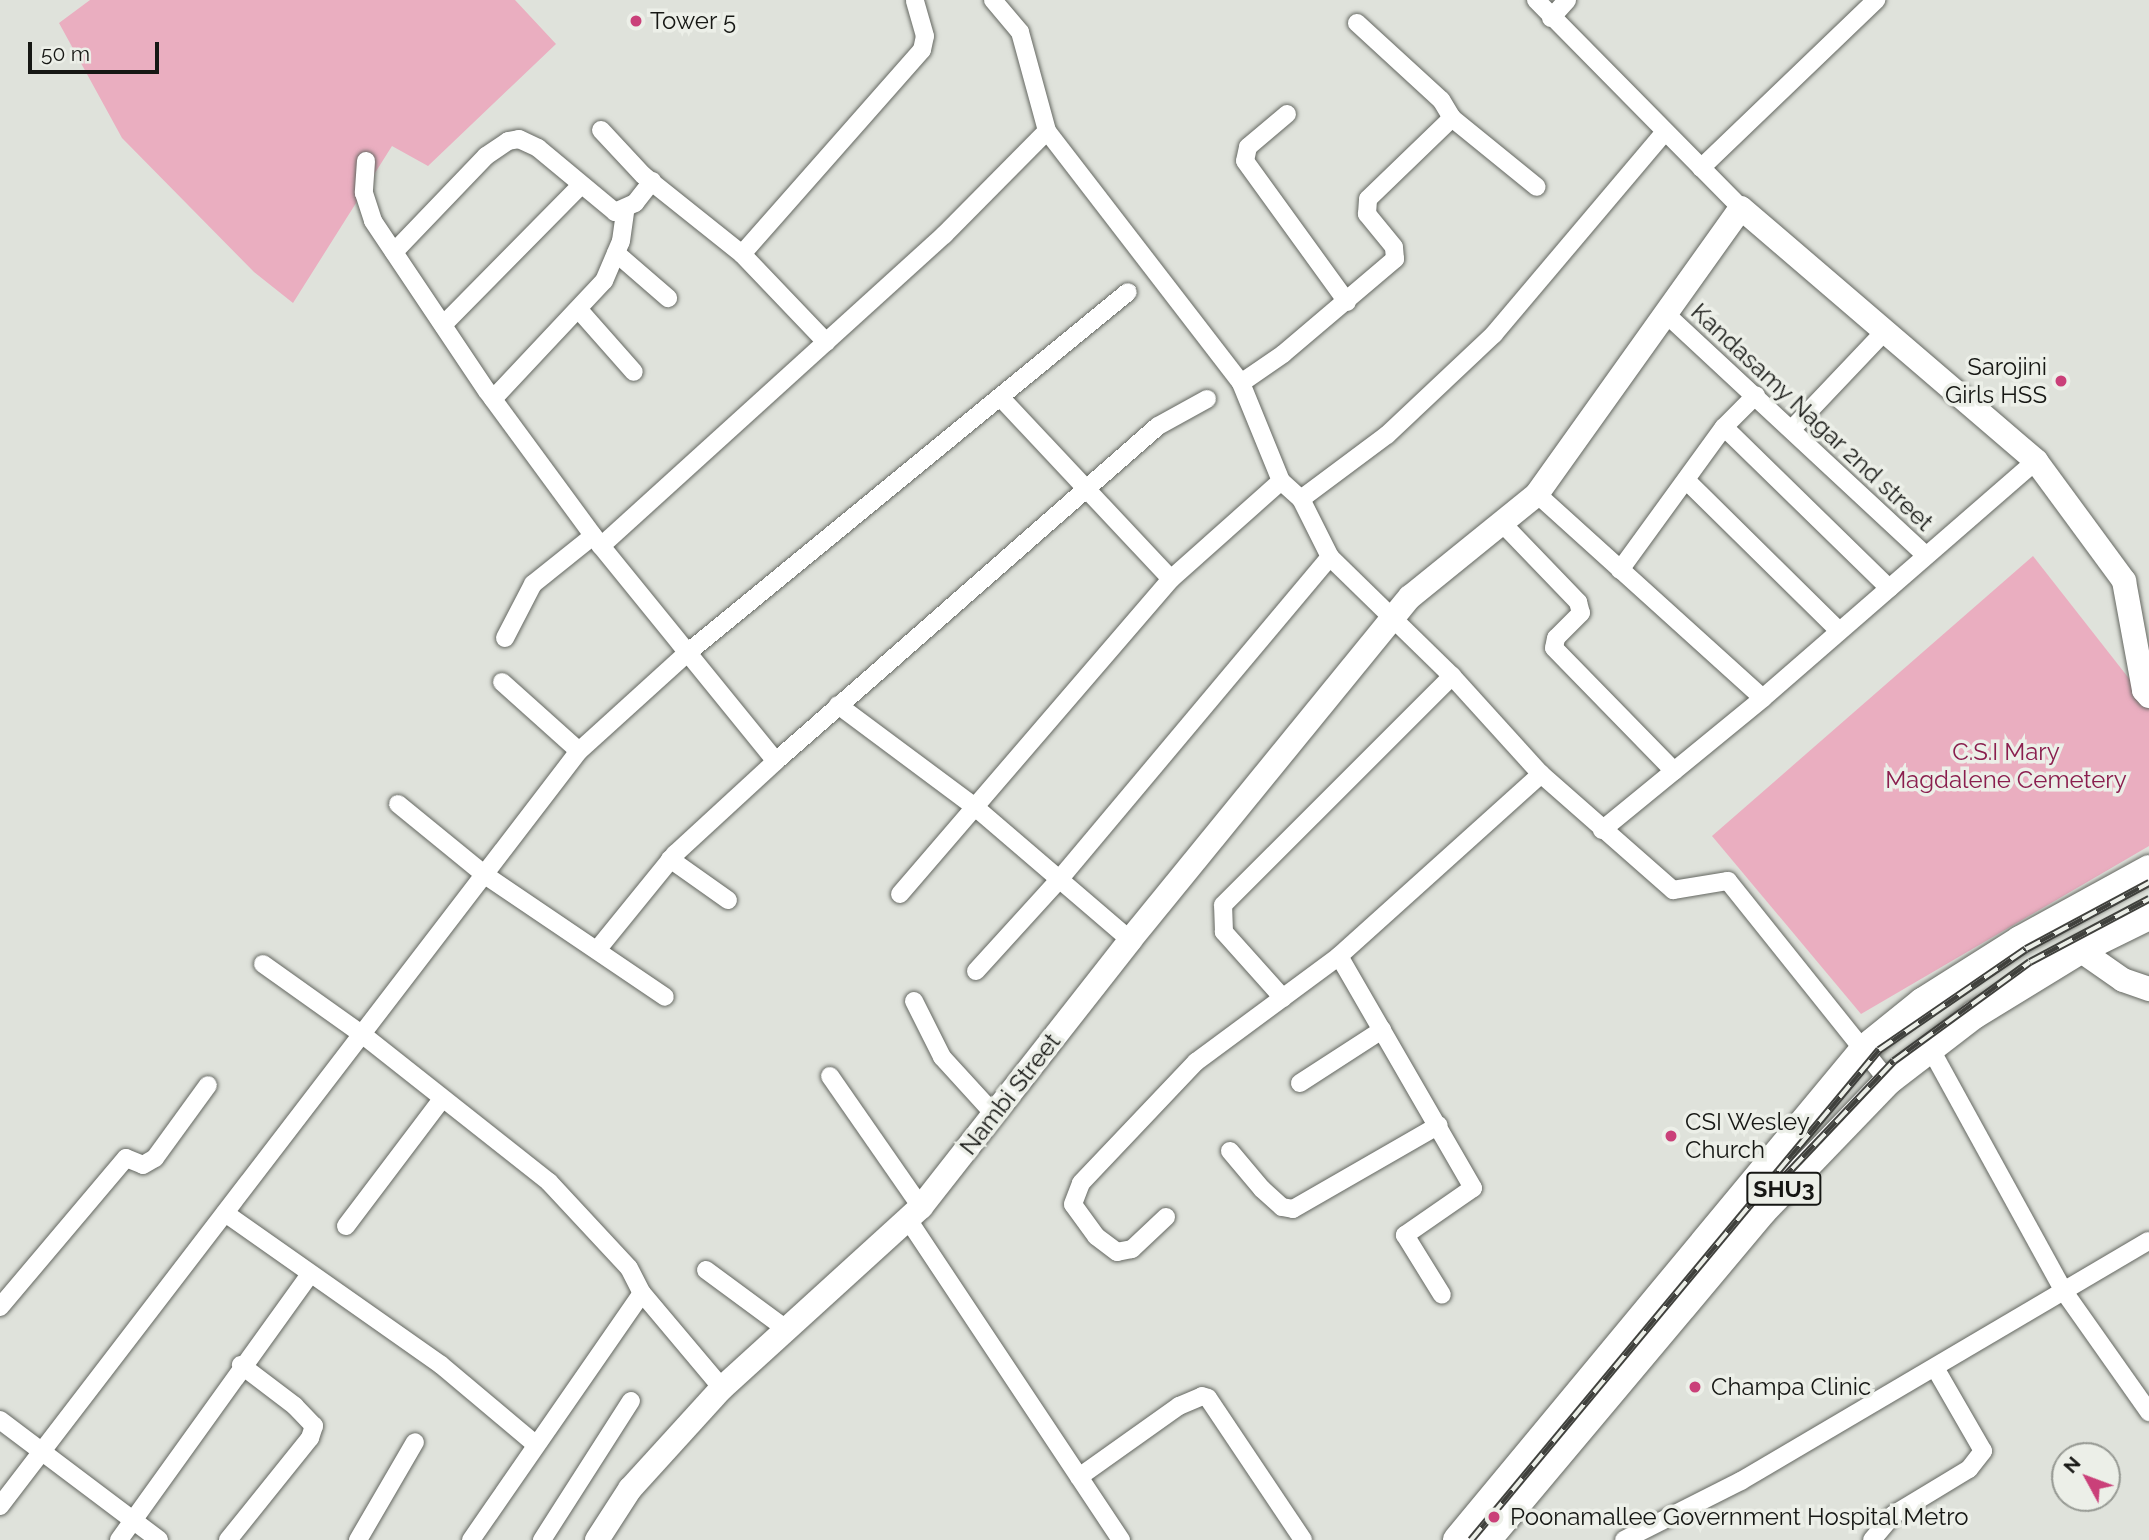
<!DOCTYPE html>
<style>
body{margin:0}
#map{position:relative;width:2149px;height:1540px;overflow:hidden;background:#dfe2db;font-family:Raleway,sans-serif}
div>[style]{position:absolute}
.green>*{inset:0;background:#eaaec0}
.roads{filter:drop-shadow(0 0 2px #646761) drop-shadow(0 0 2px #646761)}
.street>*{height:18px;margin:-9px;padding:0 9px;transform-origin:9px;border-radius:9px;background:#fff}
.secondary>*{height:24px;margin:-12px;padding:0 12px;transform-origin:12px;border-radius:12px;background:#fff}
.primary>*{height:28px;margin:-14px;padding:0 14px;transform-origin:14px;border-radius:14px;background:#fff}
.rail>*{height:8px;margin-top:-4px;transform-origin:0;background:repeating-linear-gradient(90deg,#ecefe8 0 16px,#40413d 0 32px);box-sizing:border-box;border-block:2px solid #40413d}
.dots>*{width:19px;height:19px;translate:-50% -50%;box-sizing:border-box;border:4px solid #ecefe8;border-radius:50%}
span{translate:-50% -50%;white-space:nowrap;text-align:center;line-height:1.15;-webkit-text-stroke:7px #ecefe8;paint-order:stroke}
.shield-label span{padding:2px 5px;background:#ecefe8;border:2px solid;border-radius:5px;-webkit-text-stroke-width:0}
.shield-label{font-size:23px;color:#161714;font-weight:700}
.poi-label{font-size:24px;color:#161714}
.left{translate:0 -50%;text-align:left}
.right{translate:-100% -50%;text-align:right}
.street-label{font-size:24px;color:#161714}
.park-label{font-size:24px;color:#8a1e4e}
.north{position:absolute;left:2051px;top:1442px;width:70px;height:70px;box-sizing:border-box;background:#ecefe8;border:2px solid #969993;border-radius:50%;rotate:311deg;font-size:19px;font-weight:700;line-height:28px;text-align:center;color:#161714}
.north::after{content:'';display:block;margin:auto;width:24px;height:32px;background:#ca4079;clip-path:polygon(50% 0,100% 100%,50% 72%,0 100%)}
.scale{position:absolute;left:28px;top:42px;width:131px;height:32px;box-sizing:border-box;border:4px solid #161714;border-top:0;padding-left:9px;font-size:21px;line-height:24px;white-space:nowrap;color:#161714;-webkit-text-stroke:5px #ecefe8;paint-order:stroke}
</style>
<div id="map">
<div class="green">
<i style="clip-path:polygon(90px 0,515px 0,556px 44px,428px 166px,392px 146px,293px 303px,254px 272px,122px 138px,59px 23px)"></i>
<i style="clip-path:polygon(2033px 556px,2149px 704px,2149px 846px,1861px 1014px,1712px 836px)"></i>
</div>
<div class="roads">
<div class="street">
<i style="left:993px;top:0;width:42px;rotate:49.8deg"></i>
<i style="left:1020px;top:32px;width:103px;rotate:74.7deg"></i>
<i style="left:1047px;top:131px;width:318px;rotate:52.4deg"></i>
<i style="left:1241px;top:383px;width:106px;rotate:67.8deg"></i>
<i style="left:1281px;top:481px;width:27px;rotate:42deg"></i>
<i style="left:1301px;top:499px;width:65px;rotate:63.4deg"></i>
<i style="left:1330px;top:557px;width:170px;rotate:44.3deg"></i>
<i style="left:1452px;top:676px;width:132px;rotate:47.8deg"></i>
<i style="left:1541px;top:774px;width:176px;rotate:41.3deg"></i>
<i style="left:1673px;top:890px;width:56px;rotate:-9.3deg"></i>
<i style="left:1728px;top:881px;width:256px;rotate:51.3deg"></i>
<i style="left:1536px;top:0;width:292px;rotate:45.4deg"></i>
<i style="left:1551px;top:18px;width:24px;rotate:-48deg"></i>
<i style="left:1287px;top:114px;width:51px;rotate:139.8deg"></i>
<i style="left:1248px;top:147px;width:14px;rotate:102deg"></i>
<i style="left:1245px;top:161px;width:174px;rotate:54.1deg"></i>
<i style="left:1452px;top:118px;width:109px;rotate:39.1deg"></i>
<i style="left:601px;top:130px;width:62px;rotate:47deg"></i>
<i style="left:643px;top:175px;width:127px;rotate:38.6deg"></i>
<i style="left:742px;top:254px;width:122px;rotate:46.3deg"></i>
<i style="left:366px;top:161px;width:32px;rotate:94deg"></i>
<i style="left:364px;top:193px;width:29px;rotate:72deg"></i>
<i style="left:373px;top:221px;width:205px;rotate:56.2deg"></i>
<i style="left:487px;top:391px;width:192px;rotate:53.7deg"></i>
<i style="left:601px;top:546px;width:277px;rotate:50.9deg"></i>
<i style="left:1701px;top:168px;width:243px;rotate:-43.8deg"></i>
<i style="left:394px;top:252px;width:133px;rotate:-46.2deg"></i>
<i style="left:486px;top:156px;width:27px;rotate:-34deg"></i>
<i style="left:508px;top:141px;width:11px;rotate:-10deg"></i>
<i style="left:519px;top:139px;width:21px;rotate:25deg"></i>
<i style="left:538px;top:148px;width:100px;rotate:39.7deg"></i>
<i style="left:615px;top:212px;width:22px;rotate:-24deg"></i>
<i style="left:635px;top:203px;width:28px;rotate:-52deg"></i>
<i style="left:616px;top:253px;width:69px;rotate:40.9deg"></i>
<i style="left:742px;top:254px;width:272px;rotate:-48.6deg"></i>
<i style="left:922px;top:50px;width:14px;rotate:-78deg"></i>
<i style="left:925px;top:36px;width:37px;rotate:-106deg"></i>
<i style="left:580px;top:311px;width:81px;rotate:48.5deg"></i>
<i style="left:1666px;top:314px;width:355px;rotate:42.9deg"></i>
<i style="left:443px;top:325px;width:197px;rotate:-45.4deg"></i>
<i style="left:1241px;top:383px;width:51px;rotate:-34.6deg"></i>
<i style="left:1283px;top:354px;width:147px;rotate:-40.3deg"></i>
<i style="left:1395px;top:259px;width:12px;rotate:-95deg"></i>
<i style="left:1394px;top:247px;width:43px;rotate:-129.3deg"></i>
<i style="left:1367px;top:214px;width:15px;rotate:-86deg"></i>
<i style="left:1368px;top:199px;width:117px;rotate:-44deg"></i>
<i style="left:1452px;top:118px;width:21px;rotate:-121deg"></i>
<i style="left:1441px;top:100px;width:114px;rotate:-137.5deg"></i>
<i style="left:1001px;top:398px;width:248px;rotate:46.8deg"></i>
<i style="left:493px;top:399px;width:162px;rotate:-46.8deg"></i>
<i style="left:604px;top:281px;width:43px;rotate:-67deg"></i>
<i style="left:621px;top:241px;width:30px;rotate:-82deg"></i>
<i style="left:1724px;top:427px;width:231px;rotate:44.3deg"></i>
<i style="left:1792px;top:429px;width:132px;rotate:-46.5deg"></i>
<i style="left:1686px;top:480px;width:215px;rotate:44.6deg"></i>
<i style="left:1537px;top:494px;width:304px;rotate:42.1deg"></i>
<i style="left:1301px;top:499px;width:107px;rotate:-36.7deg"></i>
<i style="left:1387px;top:435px;width:147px;rotate:-43.3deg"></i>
<i style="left:1494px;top:334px;width:265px;rotate:-49.8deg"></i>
<i style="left:1502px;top:523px;width:110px;rotate:46.1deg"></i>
<i style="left:1578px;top:602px;width:11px;rotate:75deg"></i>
<i style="left:1581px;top:613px;width:35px;rotate:135deg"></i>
<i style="left:1556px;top:638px;width:10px;rotate:101deg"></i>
<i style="left:1554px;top:648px;width:172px;rotate:45.7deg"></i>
<i style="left:601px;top:546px;width:463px;rotate:-42.2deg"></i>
<i style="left:944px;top:235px;width:146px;rotate:-45.3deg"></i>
<i style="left:1620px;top:570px;width:177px;rotate:-54deg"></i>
<i style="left:1724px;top:427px;width:45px;rotate:-45deg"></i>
<i style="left:505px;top:638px;width:61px;rotate:-62.6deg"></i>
<i style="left:533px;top:584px;width:77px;rotate:-38.7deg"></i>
<i style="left:502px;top:682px;width:103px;rotate:41.9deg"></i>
<i style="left:838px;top:705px;width:171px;rotate:36.7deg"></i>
<i style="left:975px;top:807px;width:204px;rotate:40.6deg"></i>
<i style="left:398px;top:804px;width:112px;rotate:39.2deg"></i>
<i style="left:485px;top:875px;width:217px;rotate:34.1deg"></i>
<i style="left:1602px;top:830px;width:208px;rotate:-39.3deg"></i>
<i style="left:1763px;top:698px;width:362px;rotate:-41deg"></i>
<i style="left:670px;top:859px;width:71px;rotate:35.3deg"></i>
<i style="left:900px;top:894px;width:416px;rotate:-49.3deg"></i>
<i style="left:1171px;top:579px;width:147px;rotate:-41.7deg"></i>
<i style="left:597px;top:950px;width:124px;rotate:-50.9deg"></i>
<i style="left:675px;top:854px;width:137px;rotate:-42.6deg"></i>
<i style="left:776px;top:761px;width:508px;rotate:-41.25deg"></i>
<i style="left:1158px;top:426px;width:56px;rotate:-28.9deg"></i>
<i style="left:1339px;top:956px;width:268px;rotate:60deg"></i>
<i style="left:1473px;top:1188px;width:83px;rotate:145.3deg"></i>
<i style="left:1405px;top:1235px;width:70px;rotate:58.3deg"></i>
<i style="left:263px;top:964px;width:123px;rotate:35.4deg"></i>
<i style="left:363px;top:1035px;width:237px;rotate:38.3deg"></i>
<i style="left:549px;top:1182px;width:117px;rotate:47.1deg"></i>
<i style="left:629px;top:1268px;width:28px;rotate:63deg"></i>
<i style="left:642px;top:1293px;width:124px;rotate:49.9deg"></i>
<i style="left:976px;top:971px;width:122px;rotate:-47.7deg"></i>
<i style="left:1058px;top:881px;width:423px;rotate:-50deg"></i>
<i style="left:1283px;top:998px;width:89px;rotate:-131.8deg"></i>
<i style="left:1224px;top:932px;width:27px;rotate:-92deg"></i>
<i style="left:1223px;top:905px;width:324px;rotate:-45deg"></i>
<i style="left:914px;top:1001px;width:63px;rotate:63.4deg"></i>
<i style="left:942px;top:1057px;width:77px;rotate:47.6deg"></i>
<i style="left:1929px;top:1046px;width:282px;rotate:61.2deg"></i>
<i style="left:2065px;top:1293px;width:146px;rotate:54.8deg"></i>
<i style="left:830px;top:1076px;width:160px;rotate:55.2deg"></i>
<i style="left:1300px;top:1083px;width:98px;rotate:-32.9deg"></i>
<i style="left:1230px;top:1151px;width:50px;rotate:49.9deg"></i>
<i style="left:1262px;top:1189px;width:27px;rotate:42deg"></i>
<i style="left:1282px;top:1207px;width:11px;rotate:10deg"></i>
<i style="left:1293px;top:1209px;width:168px;rotate:-29.9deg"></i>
<i style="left:225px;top:1213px;width:264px;rotate:35.1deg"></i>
<i style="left:441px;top:1365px;width:123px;rotate:40deg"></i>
<i style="left:1166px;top:1217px;width:47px;rotate:136.7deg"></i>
<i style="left:1132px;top:1249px;width:15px;rotate:169deg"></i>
<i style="left:1117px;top:1252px;width:26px;rotate:-143deg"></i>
<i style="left:1096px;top:1236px;width:39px;rotate:-126deg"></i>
<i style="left:1073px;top:1204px;width:22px;rotate:-69deg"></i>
<i style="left:1081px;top:1183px;width:167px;rotate:-46.5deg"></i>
<i style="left:1196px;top:1062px;width:178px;rotate:-36.5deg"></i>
<i style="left:1339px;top:956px;width:272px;rotate:-42deg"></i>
<i style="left:907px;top:1218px;width:387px;rotate:56.4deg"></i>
<i style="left:346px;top:1226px;width:159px;rotate:-52.9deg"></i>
<i style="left:706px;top:1270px;width:99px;rotate:36.4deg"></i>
<i style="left:0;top:1307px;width:195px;rotate:-49.8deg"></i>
<i style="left:126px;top:1158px;width:18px;rotate:22deg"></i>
<i style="left:143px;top:1165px;width:14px;rotate:-30deg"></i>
<i style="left:155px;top:1158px;width:90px;rotate:-54deg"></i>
<i style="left:0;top:1420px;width:199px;rotate:37deg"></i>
<i style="left:1079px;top:1477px;width:123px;rotate:-35.4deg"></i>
<i style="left:1179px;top:1406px;width:25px;rotate:-23deg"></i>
<i style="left:1202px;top:1396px;width:6px;rotate:18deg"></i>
<i style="left:1208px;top:1398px;width:171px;rotate:56.2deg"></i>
<i style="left:0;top:1506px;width:951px;rotate:-52.52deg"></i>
<i style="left:579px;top:751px;width:144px;rotate:-42.2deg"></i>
<i style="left:686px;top:654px;width:571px;rotate:-39.32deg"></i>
<i style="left:119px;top:1540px;width:327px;rotate:-54.3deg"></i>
<i style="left:228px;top:1540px;width:131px;rotate:-51.2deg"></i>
<i style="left:310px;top:1438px;width:13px;rotate:-72deg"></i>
<i style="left:314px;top:1426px;width:28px;rotate:-134deg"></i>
<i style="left:295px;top:1406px;width:68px;rotate:-142.8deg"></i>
<i style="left:358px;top:1540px;width:113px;rotate:-59.8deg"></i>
<i style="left:471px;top:1540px;width:300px;rotate:-55.3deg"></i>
<i style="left:542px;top:1540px;width:165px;rotate:-57.4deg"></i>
<i style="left:1624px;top:1540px;width:131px;rotate:-26.8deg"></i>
<i style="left:1741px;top:1481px;width:473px;rotate:-30.5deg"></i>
<i style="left:1872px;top:1540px;width:33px;rotate:-50deg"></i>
<i style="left:1893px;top:1515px;width:89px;rotate:-31.2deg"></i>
<i style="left:1969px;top:1469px;width:23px;rotate:-52deg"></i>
<i style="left:1983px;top:1451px;width:96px;rotate:-120deg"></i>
</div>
<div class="secondary">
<i style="left:2080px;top:950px;width:52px;rotate:34.9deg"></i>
<i style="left:2123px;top:980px;width:28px;rotate:19deg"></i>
<i style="left:597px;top:1540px;width:61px;rotate:-57.1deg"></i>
<i style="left:630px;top:1489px;width:137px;rotate:-47.7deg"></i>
<i style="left:722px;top:1388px;width:269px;rotate:-42.3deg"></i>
<i style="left:921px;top:1207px;width:339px;rotate:-51.9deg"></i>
<i style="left:1130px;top:940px;width:443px;rotate:-50.8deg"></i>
<i style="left:1410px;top:597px;width:164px;rotate:-39deg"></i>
<i style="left:1537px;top:494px;width:351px;rotate:-54.5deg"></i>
<i style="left:1741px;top:208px;width:389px;rotate:40.6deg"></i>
<i style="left:2036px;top:461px;width:149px;rotate:53.7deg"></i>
<i style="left:2124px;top:581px;width:111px;rotate:79.6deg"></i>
<i style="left:2144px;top:690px;width:8px;rotate:50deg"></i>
</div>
<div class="primary">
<i style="left:1457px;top:1540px;width:638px;rotate:-50.34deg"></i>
<i style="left:1864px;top:1049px;width:75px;rotate:-39deg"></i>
<i style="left:1922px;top:1002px;width:116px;rotate:-32.3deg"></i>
<i style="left:2020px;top:940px;width:147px;rotate:-28.8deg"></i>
<i style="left:1487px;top:1540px;width:429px;rotate:-50deg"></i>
<i style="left:1763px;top:1211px;width:180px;rotate:-46.1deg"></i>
<i style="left:1888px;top:1081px;width:108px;rotate:-37.5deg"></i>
<i style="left:1974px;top:1015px;width:124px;rotate:-31.5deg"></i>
<i style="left:2080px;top:950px;width:77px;rotate:-26.2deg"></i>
</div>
</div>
<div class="rail">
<i style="left:1770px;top:1192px;width:180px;rotate:-46.6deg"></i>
<i style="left:1894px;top:1061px;width:168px;rotate:-36.1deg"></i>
<i style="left:2030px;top:962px;width:135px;rotate:-27.9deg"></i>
<i style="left:1471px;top:1540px;width:638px;rotate:-50.22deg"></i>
<i style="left:1879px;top:1050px;width:178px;rotate:-34.5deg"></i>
<i style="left:2026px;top:949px;width:140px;rotate:-28.2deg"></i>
</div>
<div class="dots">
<i style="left:636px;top:21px;background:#ca4079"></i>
<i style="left:2061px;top:381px;background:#ca4079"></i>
<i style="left:1671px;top:1136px;background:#ca4079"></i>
<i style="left:1695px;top:1387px;background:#ca4079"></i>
<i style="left:1494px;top:1517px;background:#ca4079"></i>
</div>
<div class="shield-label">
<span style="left:1784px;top:1189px">SHU3</span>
</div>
<div class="poi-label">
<span class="left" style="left:650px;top:21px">Tower 5</span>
<span class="right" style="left:2047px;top:381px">Sarojini<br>Girls HSS</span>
<span class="left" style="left:1685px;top:1136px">CSI Wesley<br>Church</span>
<span class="left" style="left:1711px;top:1387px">Champa Clinic</span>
<span class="left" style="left:1510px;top:1517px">Poonamallee Government Hospital Metro</span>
</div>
<div class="street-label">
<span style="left:1812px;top:417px;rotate:43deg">Kandasamy Nagar 2nd street</span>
<span style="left:1010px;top:1094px;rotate:-52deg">Nambi Street</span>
</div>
<div class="park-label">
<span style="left:2006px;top:766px">C.S.I Mary<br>Magdalene Cemetery</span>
</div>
<div class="north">N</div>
<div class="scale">50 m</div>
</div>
